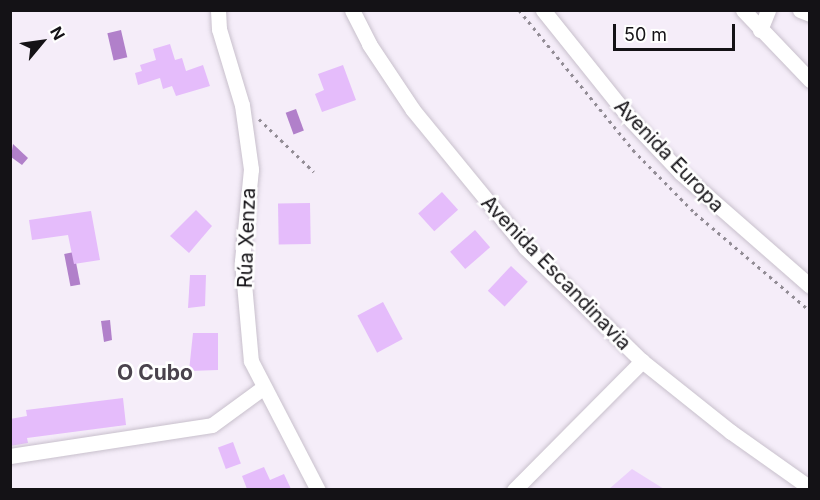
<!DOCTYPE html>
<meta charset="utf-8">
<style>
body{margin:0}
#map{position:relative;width:820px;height:500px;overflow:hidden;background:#f5edf9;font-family:Inter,sans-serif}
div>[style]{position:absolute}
.green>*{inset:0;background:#ecd1fb}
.water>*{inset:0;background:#b180ca;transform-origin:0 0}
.building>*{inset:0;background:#e5bcfb;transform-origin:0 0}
.path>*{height:3px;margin-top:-1.5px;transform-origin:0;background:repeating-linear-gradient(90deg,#928c95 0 3px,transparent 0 7.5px)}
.roads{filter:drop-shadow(0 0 2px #c8c0cc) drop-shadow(0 0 2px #c8c0cc)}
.street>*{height:15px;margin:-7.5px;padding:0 7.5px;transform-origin:7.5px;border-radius:7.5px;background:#fff}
span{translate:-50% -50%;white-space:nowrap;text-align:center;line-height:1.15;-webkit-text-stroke:5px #fff;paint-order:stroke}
.street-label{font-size:20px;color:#141216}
.neighbourhood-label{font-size:21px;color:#4a434d;font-weight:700}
.frame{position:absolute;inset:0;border:12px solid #141216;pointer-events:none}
.north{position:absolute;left:12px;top:12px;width:60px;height:60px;-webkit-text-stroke:4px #fff;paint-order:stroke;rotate:61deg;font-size:16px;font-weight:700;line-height:24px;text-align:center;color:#141216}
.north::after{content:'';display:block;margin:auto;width:21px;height:27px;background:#141216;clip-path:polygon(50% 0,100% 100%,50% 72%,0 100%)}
.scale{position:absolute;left:613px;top:24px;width:122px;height:27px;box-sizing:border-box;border:3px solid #141216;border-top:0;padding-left:8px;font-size:18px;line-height:21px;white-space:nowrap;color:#141216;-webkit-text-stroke:4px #fff;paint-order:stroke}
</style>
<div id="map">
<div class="green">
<i style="clip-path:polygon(632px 469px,664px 489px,609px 489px)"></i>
</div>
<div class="water">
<i style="left:121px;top:30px;width:28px;height:14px;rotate:77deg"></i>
<i style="left:296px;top:109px;width:23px;height:11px;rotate:70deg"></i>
<i style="clip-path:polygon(13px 144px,28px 158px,22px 165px,11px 157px)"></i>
<i style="left:74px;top:252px;width:33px;height:10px;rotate:79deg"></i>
<i style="clip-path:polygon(110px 320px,112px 340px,104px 342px,101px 321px)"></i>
</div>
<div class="building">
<i style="clip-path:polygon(170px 44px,175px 60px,182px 58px,186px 71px,203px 65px,210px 86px,176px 96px,172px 86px,163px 89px,160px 78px,138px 85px,135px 73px,142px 71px,140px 65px,156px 60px,153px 49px)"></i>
<i style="clip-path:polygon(343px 65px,356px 100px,322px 112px,315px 94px,324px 90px,318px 74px)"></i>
<i style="left:442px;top:192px;width:24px;height:32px;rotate:48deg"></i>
<i style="left:310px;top:203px;width:41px;height:32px;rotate:89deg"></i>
<i style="clip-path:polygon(196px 210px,212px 226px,189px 253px,170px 236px)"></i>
<i style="clip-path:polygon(91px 211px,100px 260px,74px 264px,68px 235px,32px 240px,29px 220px)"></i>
<i style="left:475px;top:230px;width:23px;height:33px;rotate:49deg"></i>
<i style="left:511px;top:266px;width:23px;height:34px;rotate:43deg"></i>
<i style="clip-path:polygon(190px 275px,206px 275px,205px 306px,188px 308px)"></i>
<i style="left:383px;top:302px;width:42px;height:29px;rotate:62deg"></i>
<i style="clip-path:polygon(193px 333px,218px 333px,218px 370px,189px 371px)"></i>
<i style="clip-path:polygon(123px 398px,126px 425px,27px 438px,28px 443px,10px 446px,10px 419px,27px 416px,26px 410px)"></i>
<i style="left:233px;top:442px;width:23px;height:16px;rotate:70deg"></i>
<i style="clip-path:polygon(264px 467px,270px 480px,284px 474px,291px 489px,247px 489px,242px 476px)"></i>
</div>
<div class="path">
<i style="left:519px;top:10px;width:181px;rotate:50.8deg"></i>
<i style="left:633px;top:150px;width:88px;rotate:45.5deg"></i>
<i style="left:695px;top:213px;width:151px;rotate:40.4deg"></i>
<i style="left:259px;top:119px;width:76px;rotate:43.9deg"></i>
</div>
<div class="roads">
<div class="street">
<i style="left:218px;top:10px;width:19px;rotate:87deg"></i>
<i style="left:219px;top:29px;width:79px;rotate:73.2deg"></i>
<i style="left:242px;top:105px;width:65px;rotate:82deg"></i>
<i style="left:251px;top:169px;width:92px;rotate:95.6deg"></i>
<i style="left:242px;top:261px;width:100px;rotate:84.9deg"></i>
<i style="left:251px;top:361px;width:145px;rotate:62.6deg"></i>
<i style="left:352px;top:10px;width:38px;rotate:63deg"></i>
<i style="left:369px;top:44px;width:79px;rotate:56.3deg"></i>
<i style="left:413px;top:110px;width:177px;rotate:50.7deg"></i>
<i style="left:525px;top:247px;width:163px;rotate:44.3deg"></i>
<i style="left:642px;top:361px;width:114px;rotate:38.6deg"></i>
<i style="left:731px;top:432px;width:97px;rotate:35.3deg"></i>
<i style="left:543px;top:10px;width:141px;rotate:51.3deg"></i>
<i style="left:631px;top:120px;width:73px;rotate:46.7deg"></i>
<i style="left:681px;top:173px;width:171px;rotate:41.2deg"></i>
<i style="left:743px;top:10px;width:97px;rotate:46.3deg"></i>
<i style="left:800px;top:10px;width:11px;rotate:22deg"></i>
<i style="left:760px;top:30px;width:22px;rotate:-68deg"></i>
<i style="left:10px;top:456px;width:204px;rotate:-8.7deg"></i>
<i style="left:212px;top:425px;width:64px;rotate:-36.2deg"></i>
<i style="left:514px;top:490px;width:182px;rotate:-45.2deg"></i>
</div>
</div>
<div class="street-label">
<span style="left:669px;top:156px;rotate:46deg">Avenida Europa</span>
<span style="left:247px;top:238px;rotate:-88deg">Rúa Xenza</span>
<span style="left:556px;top:273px;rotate:46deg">Avenida Escandinavia</span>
</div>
<div class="neighbourhood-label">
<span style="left:155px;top:373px">O Cubo</span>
</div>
<div class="frame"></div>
<div class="north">N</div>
<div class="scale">50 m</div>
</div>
